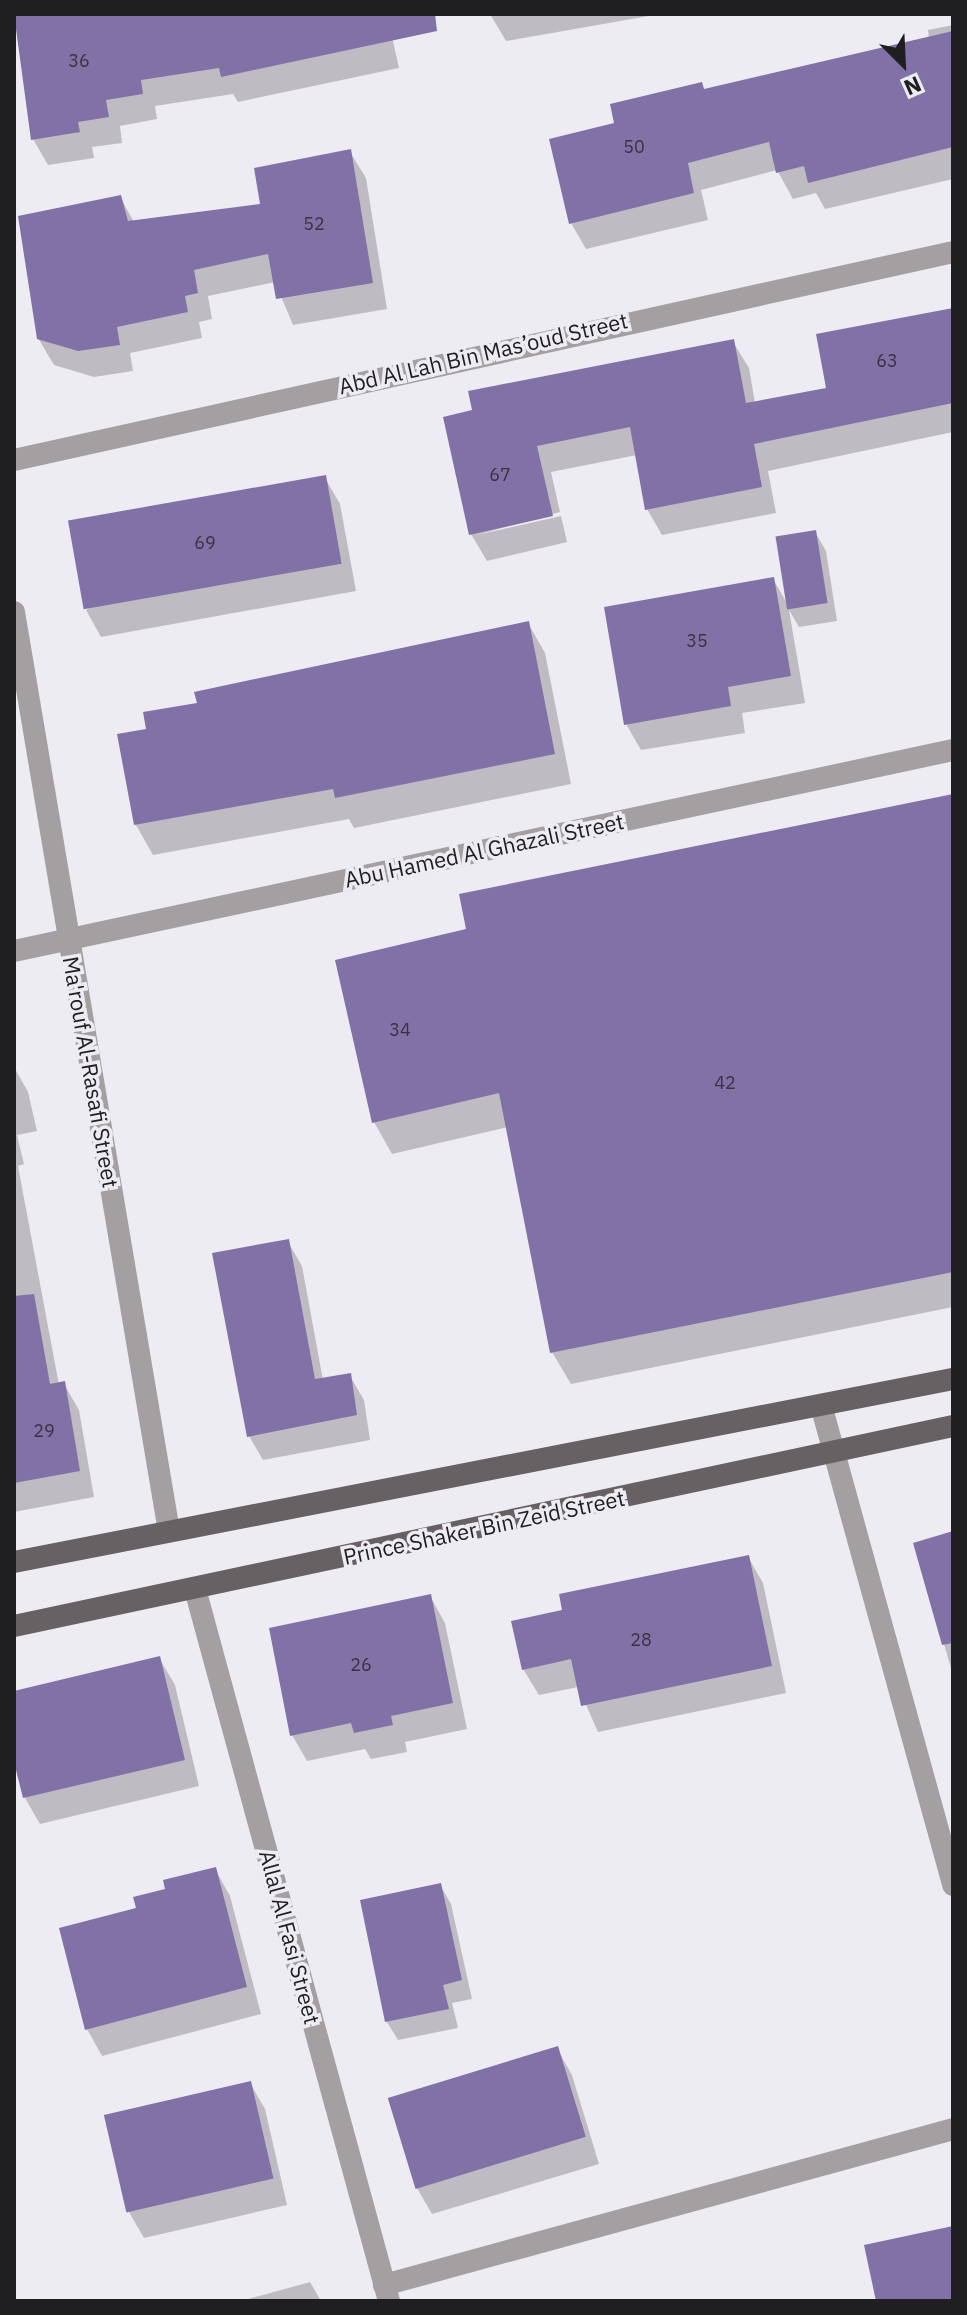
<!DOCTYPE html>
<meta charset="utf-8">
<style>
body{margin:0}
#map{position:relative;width:967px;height:2315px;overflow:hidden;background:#eeecf3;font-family:"IBM Plex Sans",sans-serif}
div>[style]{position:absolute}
.shadow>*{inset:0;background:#0003}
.building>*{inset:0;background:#8171a6;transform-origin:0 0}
.minor>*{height:22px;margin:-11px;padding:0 11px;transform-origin:11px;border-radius:11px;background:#a4a0a1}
.primary>*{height:22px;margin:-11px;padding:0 11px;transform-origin:11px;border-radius:11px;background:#686163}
span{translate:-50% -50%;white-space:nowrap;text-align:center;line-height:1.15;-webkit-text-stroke:7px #eeecf3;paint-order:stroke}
.number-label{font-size:18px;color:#383342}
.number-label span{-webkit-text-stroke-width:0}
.street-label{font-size:22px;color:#1f1e21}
.frame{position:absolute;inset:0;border:16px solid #1f1e21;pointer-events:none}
.north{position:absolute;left:863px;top:24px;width:80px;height:80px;-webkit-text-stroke:6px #eeecf3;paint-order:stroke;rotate:156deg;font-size:22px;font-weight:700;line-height:32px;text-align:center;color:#1f1e21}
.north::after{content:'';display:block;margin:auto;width:28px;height:36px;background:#1f1e21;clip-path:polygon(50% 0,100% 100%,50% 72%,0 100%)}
</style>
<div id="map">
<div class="shadow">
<i style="clip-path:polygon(387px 14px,399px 68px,238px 102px,233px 94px,155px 106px,157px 119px,120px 126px,122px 143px,92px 147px,94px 158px,48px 165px,33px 139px,14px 15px)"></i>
<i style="clip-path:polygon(490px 14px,660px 14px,506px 41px)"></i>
<i style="clip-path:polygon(953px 25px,953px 179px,825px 209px,816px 193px,793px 199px,777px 170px,701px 190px,708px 220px,586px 249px,571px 223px,617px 125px,705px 91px,929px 39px,928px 30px)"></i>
<i style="clip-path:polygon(350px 152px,366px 178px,387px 309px,293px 325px,275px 282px,208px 296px,212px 319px,199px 322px,202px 338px,130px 353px,133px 371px,94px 377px,54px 365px,38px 338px,120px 197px,134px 222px,263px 206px)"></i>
<i style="clip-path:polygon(953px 310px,953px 432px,768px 471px,776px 513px,662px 535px,647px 509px,637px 455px,551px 472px,560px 512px,477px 535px,561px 516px,567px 542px,487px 561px,471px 534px,446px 419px,733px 342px,749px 368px,755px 403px,828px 389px)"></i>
<i style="clip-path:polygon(325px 478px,340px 504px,356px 591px,101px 637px,86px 610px)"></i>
<i style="clip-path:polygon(815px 532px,826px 551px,837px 621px,799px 627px,789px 610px,805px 703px,742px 713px,745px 733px,641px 750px,626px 724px,773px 579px,788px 605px)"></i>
<i style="clip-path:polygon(528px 623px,545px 653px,571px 784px,354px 828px,349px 819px,153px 855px,136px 825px,148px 731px,199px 705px)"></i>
<i style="clip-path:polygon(953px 796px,953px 1307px,571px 1384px,552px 1352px,508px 1127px,392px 1154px,374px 1122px,468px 931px)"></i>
<i style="clip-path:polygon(14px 1067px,28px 1092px,37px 1131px,17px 1135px,24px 1164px,18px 1166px,59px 1385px,64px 1384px,79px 1410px,94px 1497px,14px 1512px)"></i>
<i style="clip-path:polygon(288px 1242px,302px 1266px,323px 1380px,350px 1376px,364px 1400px,370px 1440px,263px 1460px,249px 1436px)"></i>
<i style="clip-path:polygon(953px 1534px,953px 1675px,915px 1544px)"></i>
<i style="clip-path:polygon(748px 1557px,763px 1583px,786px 1693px,598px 1732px,578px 1687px,539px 1695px,523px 1669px,564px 1612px)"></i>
<i style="clip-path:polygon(430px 1596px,445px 1623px,467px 1729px,405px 1742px,407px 1752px,371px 1759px,365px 1749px,307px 1761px,292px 1735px)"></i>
<i style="clip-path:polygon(159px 1658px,175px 1685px,199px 1786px,40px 1824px,25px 1798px,14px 1753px,14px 1693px)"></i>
<i style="clip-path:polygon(215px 1869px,230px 1896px,261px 2014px,102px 2056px,87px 2029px,138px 1909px)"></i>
<i style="clip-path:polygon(440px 1885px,451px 1904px,472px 1999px,452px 2003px,458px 2028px,398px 2040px,387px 2022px,362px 1901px)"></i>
<i style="clip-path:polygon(557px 2049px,572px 2075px,599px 2164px,432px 2214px,417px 2188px)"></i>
<i style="clip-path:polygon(250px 2083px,265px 2109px,287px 2205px,144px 2238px,129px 2212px)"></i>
<i style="clip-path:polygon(310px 2282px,321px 2301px,241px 2301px)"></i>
</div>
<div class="building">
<i style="clip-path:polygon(14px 14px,435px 14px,437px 31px,221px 77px,219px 68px,141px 80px,143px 94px,106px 100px,109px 117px,78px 122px,80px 132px,31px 140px)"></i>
<i style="clip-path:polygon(953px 31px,953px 147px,808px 183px,804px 166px,776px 173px,769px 142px,688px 163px,694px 193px,569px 224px,549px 139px,614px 123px,610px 104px,702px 82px,704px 89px)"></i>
<i style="clip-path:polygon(351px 149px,373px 283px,276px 299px,268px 254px,194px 270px,198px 293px,185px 296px,188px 312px,117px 327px,120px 345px,78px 351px,37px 339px,18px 216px,121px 195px,128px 221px,260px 204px,254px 168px)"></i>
<i style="clip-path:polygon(953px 308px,953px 403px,754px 444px,762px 487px,645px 510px,630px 427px,537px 446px,553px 516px,469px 535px,443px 417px,472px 410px,468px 391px,734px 339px,746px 403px,826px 388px,816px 334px)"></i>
<i style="left:326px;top:475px;width:90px;height:262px;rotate:80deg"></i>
<i style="left:816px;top:530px;width:74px;height:41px;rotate:81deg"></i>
<i style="clip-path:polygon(774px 577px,791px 676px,728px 687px,731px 706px,624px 725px,604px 607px)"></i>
<i style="clip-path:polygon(529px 621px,555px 754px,335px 798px,333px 789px,134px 825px,117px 734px,146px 729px,143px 712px,197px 703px,194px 692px)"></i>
<i style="clip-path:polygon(953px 794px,953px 1272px,550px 1353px,499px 1093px,372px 1123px,335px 960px,466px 929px,459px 894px)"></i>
<i style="clip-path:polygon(289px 1239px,315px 1379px,351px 1373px,357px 1415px,247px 1437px,212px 1253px)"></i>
<i style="clip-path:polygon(34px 1294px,50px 1384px,65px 1381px,80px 1471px,14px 1483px,14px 1296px)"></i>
<i style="clip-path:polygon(953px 1531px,953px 1643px,942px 1645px,913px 1543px)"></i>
<i style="clip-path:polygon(749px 1555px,772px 1666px,581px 1706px,571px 1659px,522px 1670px,511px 1621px,562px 1610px,559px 1594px)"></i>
<i style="clip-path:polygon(431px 1594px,453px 1703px,391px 1716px,393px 1725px,354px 1733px,351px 1723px,290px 1736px,269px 1628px)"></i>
<i style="clip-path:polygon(160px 1656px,185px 1760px,23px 1798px,14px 1762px,14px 1691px)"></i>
<i style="clip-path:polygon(216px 1867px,247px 1987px,85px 2030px,59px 1928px,136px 1908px,133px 1897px,165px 1889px,163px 1880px)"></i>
<i style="clip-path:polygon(441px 1883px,462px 1980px,443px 1985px,449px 2009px,385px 2022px,360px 1900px)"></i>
<i style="left:558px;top:2046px;width:95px;height:178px;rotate:73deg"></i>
<i style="left:251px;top:2081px;width:100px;height:151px;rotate:77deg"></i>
<i style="clip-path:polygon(953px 2226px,953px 2301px,876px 2301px,864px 2245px)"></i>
</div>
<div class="minor">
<i style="left:14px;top:460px;width:962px;rotate:-12.49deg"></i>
<i style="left:14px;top:612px;width:932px;rotate:80.43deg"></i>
<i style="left:14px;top:951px;width:960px;rotate:-12.08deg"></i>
<i style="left:821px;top:1405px;width:498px;rotate:74.6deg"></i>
<i style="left:195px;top:1589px;width:738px;rotate:74.76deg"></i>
<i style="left:384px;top:2285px;width:590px;rotate:-15.33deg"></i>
</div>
<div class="primary">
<i style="left:14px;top:1562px;width:957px;rotate:-11.03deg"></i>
<i style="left:14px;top:1626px;width:960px;rotate:-12.02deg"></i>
</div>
<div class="number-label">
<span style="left:79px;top:61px">36</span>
<span style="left:634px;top:147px">50</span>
<span style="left:314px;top:224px">52</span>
<span style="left:887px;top:361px">63</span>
<span style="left:500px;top:475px">67</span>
<span style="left:205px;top:543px">69</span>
<span style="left:697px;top:641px">35</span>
<span style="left:400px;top:1030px">34</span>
<span style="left:725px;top:1083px">42</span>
<span style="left:44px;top:1431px">29</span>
<span style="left:641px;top:1640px">28</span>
<span style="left:361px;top:1665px">26</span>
</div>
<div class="street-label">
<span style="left:483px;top:353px;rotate:-13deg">Abd Al Lah Bin Mas’oud Street</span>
<span style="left:484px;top:850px;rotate:-12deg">Abu Hamed Al Ghazali Street</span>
<span style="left:91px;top:1072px;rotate:80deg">Ma'rouf Al-Rasafi Street</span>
<span style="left:484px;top:1527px;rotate:-12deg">Prince Shaker Bin Zeid Street</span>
<span style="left:290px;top:1937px;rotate:75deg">Allal Al Fasi Street</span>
</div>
<div class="frame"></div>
<div class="north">N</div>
</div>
